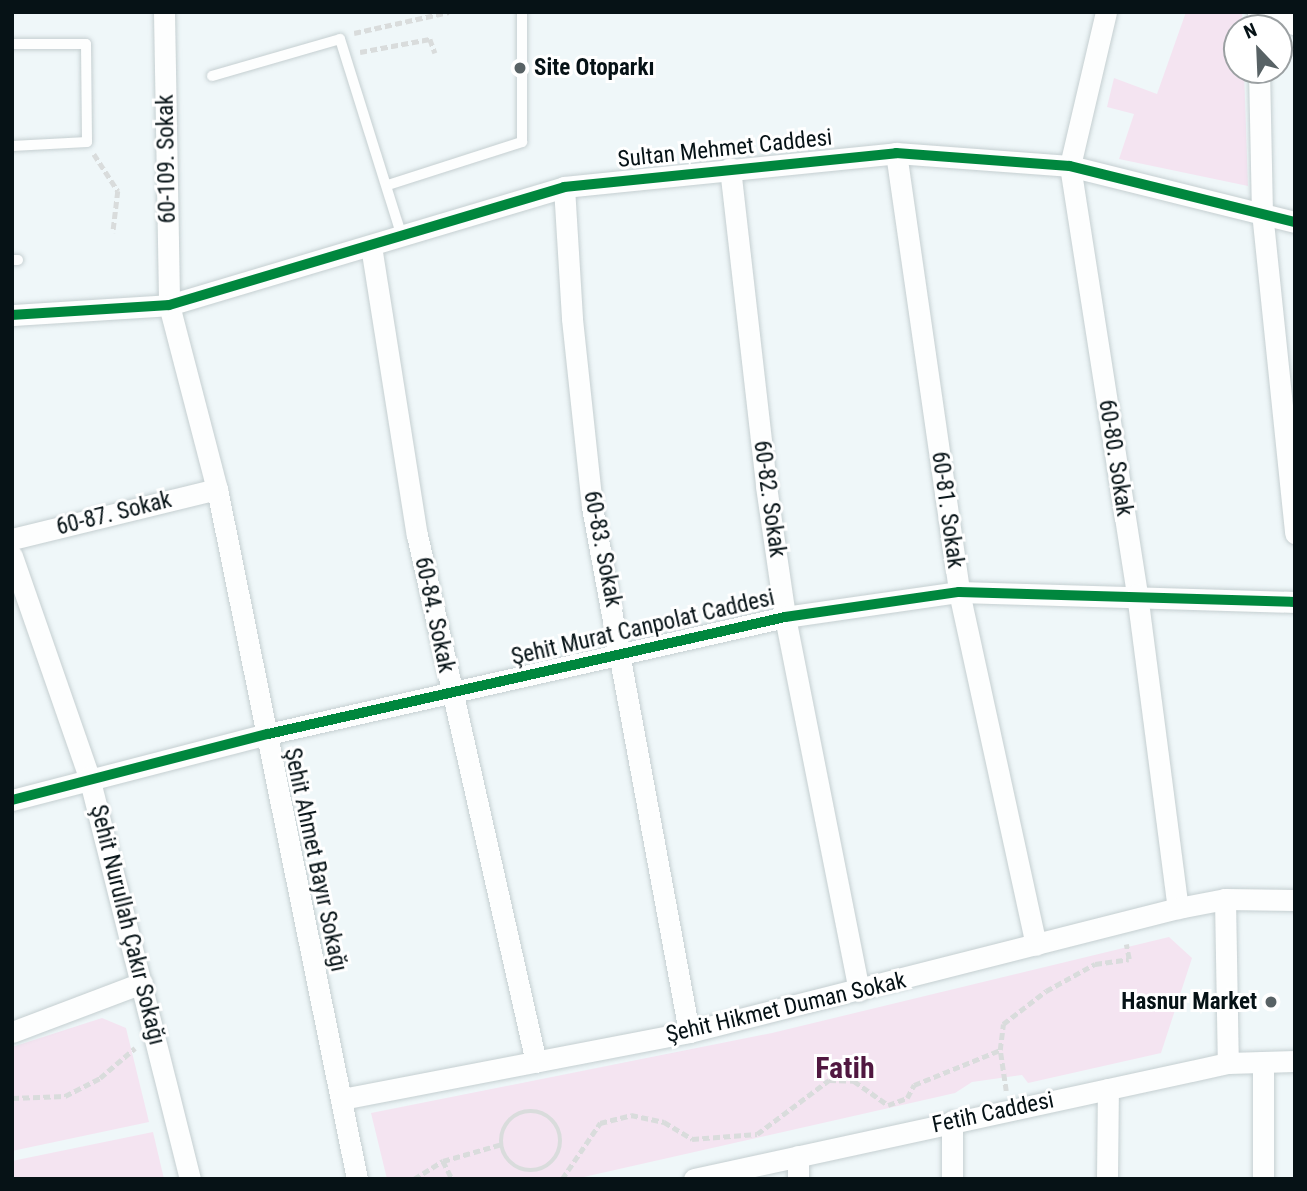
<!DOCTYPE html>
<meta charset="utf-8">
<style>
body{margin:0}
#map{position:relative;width:1307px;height:1191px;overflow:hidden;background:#eff7f9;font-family:"Roboto Condensed",sans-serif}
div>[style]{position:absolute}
.green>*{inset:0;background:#f4e4f1}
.path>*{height:4.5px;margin-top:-2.25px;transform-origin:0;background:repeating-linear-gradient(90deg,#d9dcdc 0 7px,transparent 0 10.5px)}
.path>.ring{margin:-2.25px;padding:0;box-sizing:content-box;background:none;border:4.5px solid #d9dcdc;border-radius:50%}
.roads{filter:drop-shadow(0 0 2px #c5cfd1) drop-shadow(0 0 2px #c5cfd1)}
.service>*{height:10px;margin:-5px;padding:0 5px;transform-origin:5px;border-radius:5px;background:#fdfefe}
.minor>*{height:21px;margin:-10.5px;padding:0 10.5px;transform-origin:10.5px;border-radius:10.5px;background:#fdfefe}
.cycleway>*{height:10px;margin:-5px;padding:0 5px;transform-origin:5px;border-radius:5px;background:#00873e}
.dots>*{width:19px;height:19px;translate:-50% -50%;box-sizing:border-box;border:4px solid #fff;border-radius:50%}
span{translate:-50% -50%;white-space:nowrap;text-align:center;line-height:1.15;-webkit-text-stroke:6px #fff;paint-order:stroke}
.poi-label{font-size:23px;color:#061216;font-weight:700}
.left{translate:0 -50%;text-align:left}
.right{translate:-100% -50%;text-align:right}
.street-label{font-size:23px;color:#061216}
.district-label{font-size:30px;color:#501740;font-weight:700}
.frame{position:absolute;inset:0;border:14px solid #061216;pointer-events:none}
.north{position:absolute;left:1223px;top:14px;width:70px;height:70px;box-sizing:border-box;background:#fff;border:2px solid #9ba0a2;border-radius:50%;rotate:337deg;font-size:19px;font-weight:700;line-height:28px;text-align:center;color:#061216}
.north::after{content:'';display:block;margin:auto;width:24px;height:32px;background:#586265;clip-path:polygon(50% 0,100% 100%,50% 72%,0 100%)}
</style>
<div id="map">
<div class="green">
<i style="clip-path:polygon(1186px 12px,1242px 12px,1243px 28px,1237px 28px,1237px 70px,1244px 70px,1248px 186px,1119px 159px,1134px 114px,1107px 107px,1114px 78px,1157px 94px)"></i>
<i style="clip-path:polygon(1169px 937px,1192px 958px,1161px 1053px,1028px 1083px,1022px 1075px,972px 1082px,955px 1093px,575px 1179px,387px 1179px,371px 1113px,772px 1033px)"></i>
<i style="clip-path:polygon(102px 1018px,126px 1028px,149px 1122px,12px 1151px,12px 1047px)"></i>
<i style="clip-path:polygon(153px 1132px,164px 1179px,12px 1179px,12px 1161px)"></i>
</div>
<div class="path">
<i style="left:354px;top:33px;width:97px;rotate:-12.5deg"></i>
<i style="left:360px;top:52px;width:71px;rotate:-10.5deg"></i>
<i style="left:430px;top:39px;width:15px;rotate:70deg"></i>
<i style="left:94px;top:154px;width:44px;rotate:57deg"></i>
<i style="left:118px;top:191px;width:42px;rotate:96.8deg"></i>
<i style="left:1006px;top:1091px;width:41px;rotate:-98.3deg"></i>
<i style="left:1000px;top:1050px;width:26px;rotate:-83deg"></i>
<i style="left:1003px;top:1024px;width:54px;rotate:-37.5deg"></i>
<i style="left:1046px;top:991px;width:56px;rotate:-28.9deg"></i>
<i style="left:1095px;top:964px;width:34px;rotate:-8deg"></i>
<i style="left:1129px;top:959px;width:15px;rotate:-101deg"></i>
<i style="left:12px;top:1098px;width:53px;rotate:-2.2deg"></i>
<i style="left:65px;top:1096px;width:39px;rotate:-27deg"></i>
<i style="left:100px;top:1078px;width:46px;rotate:-40.6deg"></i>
<i class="ring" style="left:501px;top:1111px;width:55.5px;height:55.5px"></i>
<i style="left:443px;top:1161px;width:20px;rotate:63deg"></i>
<i style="left:414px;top:1179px;width:34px;rotate:-32deg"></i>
<i style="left:443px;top:1161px;width:61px;rotate:-16.1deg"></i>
<i style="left:562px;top:1179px;width:68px;rotate:-55.8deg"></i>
<i style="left:600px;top:1123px;width:32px;rotate:-14deg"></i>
<i style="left:631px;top:1115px;width:34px;rotate:12deg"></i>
<i style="left:664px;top:1122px;width:33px;rotate:31deg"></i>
<i style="left:692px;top:1139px;width:65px;rotate:-4.4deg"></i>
<i style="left:757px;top:1134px;width:90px;rotate:-36.9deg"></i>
<i style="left:829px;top:1080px;width:25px;rotate:2deg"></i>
<i style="left:854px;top:1081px;width:42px;rotate:35.2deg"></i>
<i style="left:888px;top:1105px;width:20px;rotate:-20deg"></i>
<i style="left:907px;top:1098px;width:15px;rotate:-62deg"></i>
<i style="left:914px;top:1085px;width:93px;rotate:-22.1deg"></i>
</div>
<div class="roads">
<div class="service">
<i style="left:12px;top:44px;width:74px"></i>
<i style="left:86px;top:44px;width:98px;rotate:89.4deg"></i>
<i style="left:87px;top:142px;width:75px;rotate:176.9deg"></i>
<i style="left:212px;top:76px;width:133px;rotate:-16.1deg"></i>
<i style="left:340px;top:39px;width:207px;rotate:72.6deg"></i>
<i style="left:388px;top:185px;width:141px;rotate:-17.8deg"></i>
<i style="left:522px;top:142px;width:130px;rotate:-90deg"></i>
<i style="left:12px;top:260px;width:6px"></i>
</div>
<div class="minor">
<i style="left:164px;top:12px;width:293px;rotate:89deg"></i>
<i style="left:169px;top:305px;width:190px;rotate:75.4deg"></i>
<i style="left:217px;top:489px;width:704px;rotate:78.53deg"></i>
<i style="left:1106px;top:12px;width:158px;rotate:103.2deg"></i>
<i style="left:1070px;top:166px;width:433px;rotate:81.1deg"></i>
<i style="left:1137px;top:594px;width:317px;rotate:82.6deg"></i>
<i style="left:1258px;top:13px;width:39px;rotate:17deg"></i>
<i style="left:1259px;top:70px;width:142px;rotate:88.8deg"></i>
<i style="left:1262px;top:212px;width:323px;rotate:84.1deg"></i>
<i style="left:896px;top:153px;width:443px;rotate:81.8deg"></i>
<i style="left:959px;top:592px;width:361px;rotate:77.7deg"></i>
<i style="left:730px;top:168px;width:320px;rotate:83.5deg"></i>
<i style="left:766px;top:486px;width:132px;rotate:81.7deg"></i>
<i style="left:785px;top:617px;width:381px;rotate:78.8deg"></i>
<i style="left:564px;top:187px;width:132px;rotate:86.5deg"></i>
<i style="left:572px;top:319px;width:189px;rotate:83.9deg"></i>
<i style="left:592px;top:507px;width:534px;rotate:79.53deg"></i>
<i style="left:371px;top:246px;width:293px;rotate:81deg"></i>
<i style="left:417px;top:535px;width:540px;rotate:77.28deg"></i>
<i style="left:12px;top:315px;width:157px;rotate:-3.6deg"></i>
<i style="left:169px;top:305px;width:412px;rotate:-16.6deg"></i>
<i style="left:564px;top:187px;width:334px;rotate:-5.8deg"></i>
<i style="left:896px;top:153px;width:174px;rotate:4.3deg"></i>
<i style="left:1070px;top:166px;width:232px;rotate:14deg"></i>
<i style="left:12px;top:539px;width:211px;rotate:-13.7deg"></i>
<i style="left:12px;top:556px;width:234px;rotate:70.8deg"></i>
<i style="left:89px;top:777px;width:414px;rotate:75.9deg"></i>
<i style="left:12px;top:800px;width:264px;rotate:-14.5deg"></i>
<i style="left:268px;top:734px;width:530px;rotate:-12.75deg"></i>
<i style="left:785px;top:617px;width:176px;rotate:-8.2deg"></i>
<i style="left:959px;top:592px;width:336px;rotate:1.7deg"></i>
<i style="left:1225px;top:899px;width:164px;rotate:89deg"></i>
<i style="left:12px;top:1032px;width:139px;rotate:-20.7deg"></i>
<i style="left:342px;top:1099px;width:353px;rotate:-10.9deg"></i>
<i style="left:689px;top:1032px;width:504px;rotate:-14.23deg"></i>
<i style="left:1178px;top:908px;width:48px;rotate:-10.8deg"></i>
<i style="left:1225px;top:899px;width:70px;rotate:0.8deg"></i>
<i style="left:694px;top:1179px;width:546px;rotate:-12.26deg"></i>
<i style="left:1228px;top:1063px;width:67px;rotate:-1.7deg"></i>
<i style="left:798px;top:1179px;width:23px;rotate:-90deg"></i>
<i style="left:952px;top:1179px;width:58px;rotate:-90deg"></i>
<i style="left:1107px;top:1179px;width:90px;rotate:-89.4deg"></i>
<i style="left:1263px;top:1179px;width:117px;rotate:-90deg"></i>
</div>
</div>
<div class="cycleway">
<i style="left:12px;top:315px;width:157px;rotate:-3.6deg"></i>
<i style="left:169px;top:305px;width:412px;rotate:-16.6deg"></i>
<i style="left:564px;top:187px;width:334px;rotate:-5.8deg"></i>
<i style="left:896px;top:153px;width:174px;rotate:4.3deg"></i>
<i style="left:1070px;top:166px;width:232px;rotate:14deg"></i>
<i style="left:12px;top:800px;width:264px;rotate:-14.5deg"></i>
<i style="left:268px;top:734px;width:530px;rotate:-12.75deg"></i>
<i style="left:785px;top:617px;width:176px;rotate:-8.2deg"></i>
<i style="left:959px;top:592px;width:336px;rotate:1.7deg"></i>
</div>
<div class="dots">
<i style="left:520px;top:68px;background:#586265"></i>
<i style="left:1271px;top:1002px;background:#586265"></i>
</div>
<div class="poi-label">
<span class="left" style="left:534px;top:68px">Site Otoparkı</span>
<span class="right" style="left:1257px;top:1002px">Hasnur Market</span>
</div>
<div class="street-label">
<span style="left:725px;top:149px;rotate:-6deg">Sultan Mehmet Caddesi</span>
<span style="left:167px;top:159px;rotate:-91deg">60-109. Sokak</span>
<span style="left:1115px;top:458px;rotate:81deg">60-80. Sokak</span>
<span style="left:769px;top:499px;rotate:82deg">60-82. Sokak</span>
<span style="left:947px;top:510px;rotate:82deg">60-81. Sokak</span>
<span style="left:114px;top:514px;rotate:-14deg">60-87. Sokak</span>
<span style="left:602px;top:549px;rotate:79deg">60-83. Sokak</span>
<span style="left:434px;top:615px;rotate:78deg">60-84. Sokak</span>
<span style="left:643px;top:628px;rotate:-13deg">Şehit Murat Canpolat Caddesi</span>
<span style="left:315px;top:860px;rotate:78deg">Şehit Ahmet Bayır Sokağı</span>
<span style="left:127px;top:925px;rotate:76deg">Şehit Nurullah Çakır Sokağı</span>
<span style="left:786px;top:1008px;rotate:-13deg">Şehit Hikmet Duman Sokak</span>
<span style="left:993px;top:1113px;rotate:-12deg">Fetih Caddesi</span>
</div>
<div class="district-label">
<span style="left:845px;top:1068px">Fatih</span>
</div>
<div class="frame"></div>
<div class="north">N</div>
</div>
